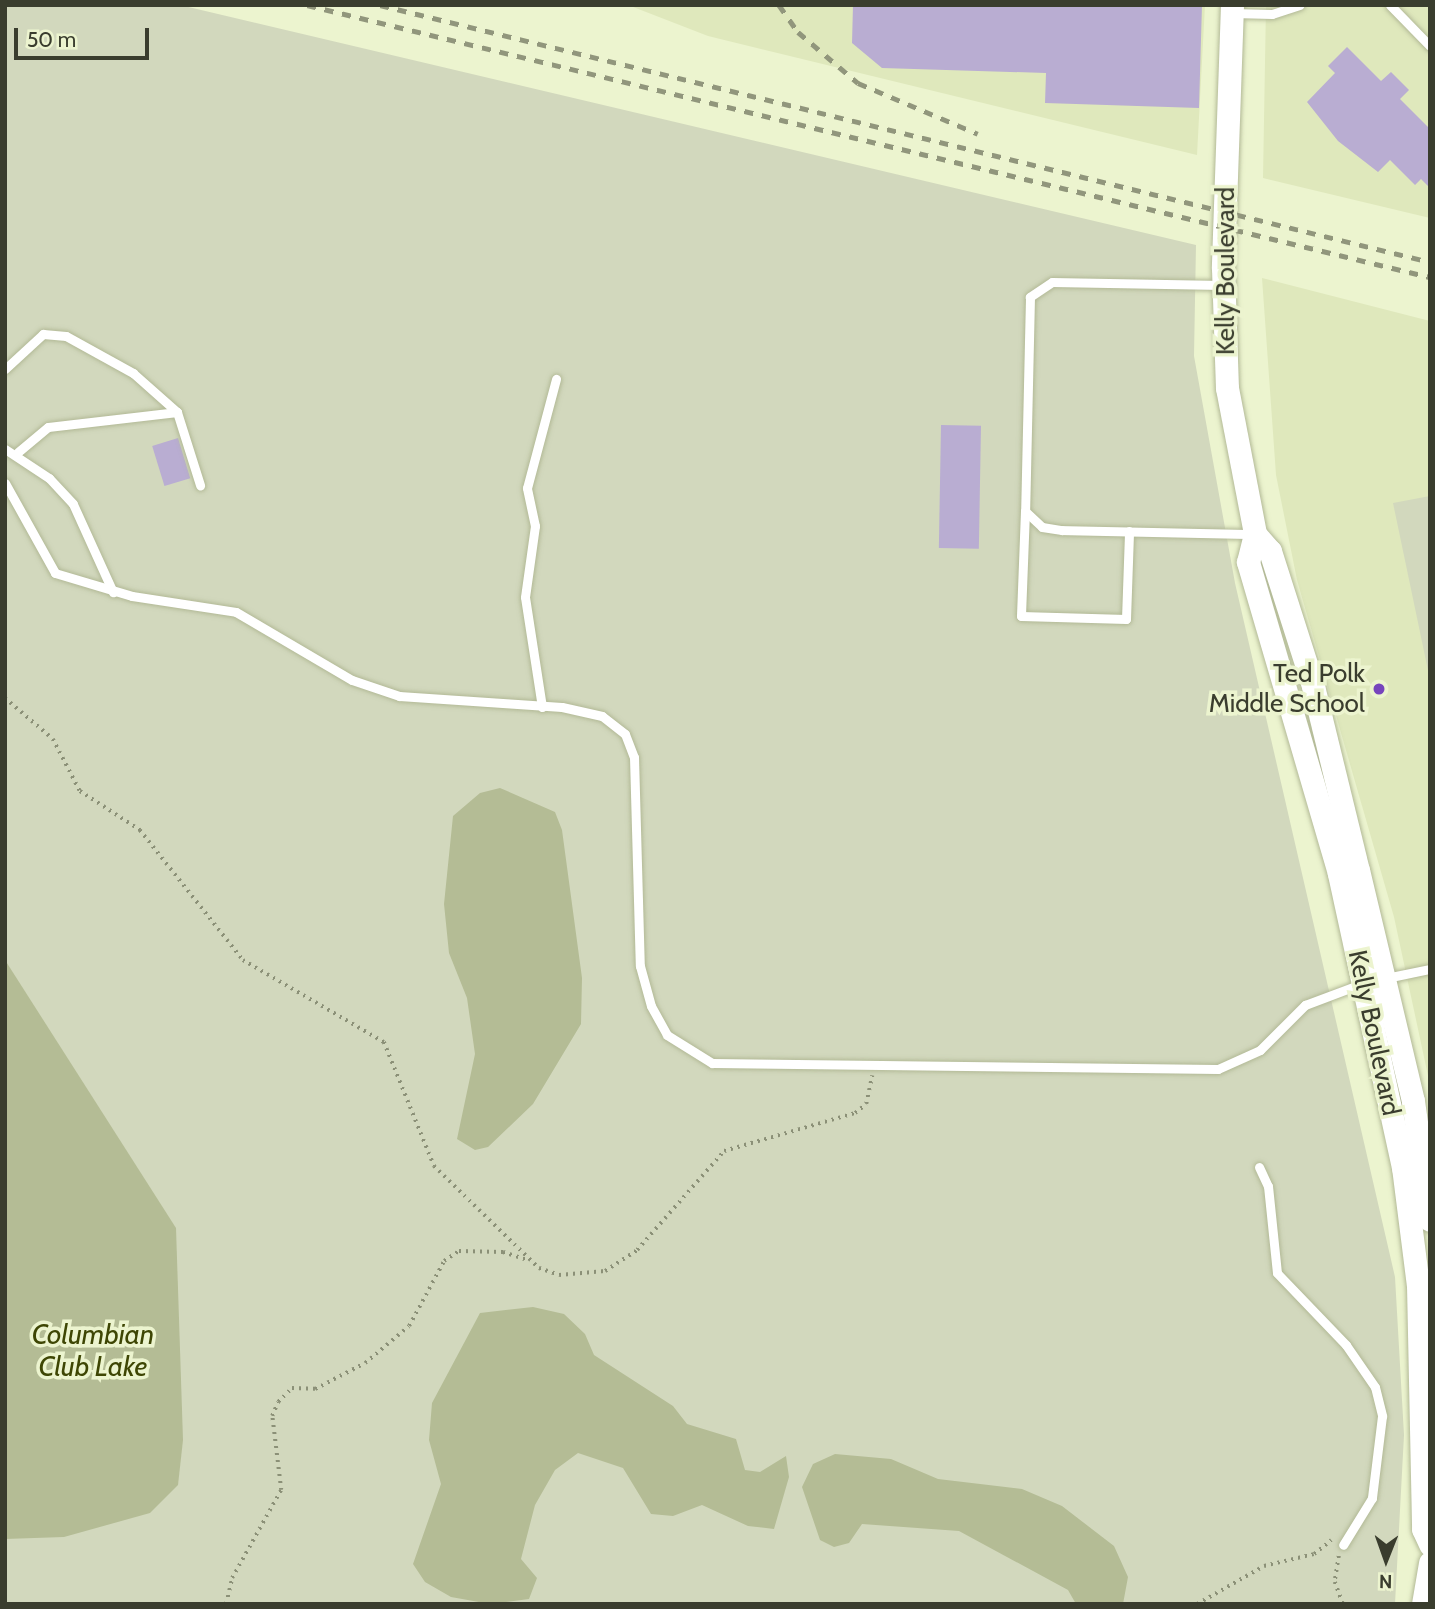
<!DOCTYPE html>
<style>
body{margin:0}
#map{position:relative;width:1435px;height:1609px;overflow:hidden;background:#ecf4cf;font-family:Cabin,sans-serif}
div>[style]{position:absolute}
.built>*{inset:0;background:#dfe8bc}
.green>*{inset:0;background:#d2d8bd}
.water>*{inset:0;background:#b4bc95}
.building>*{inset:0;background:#b9add2;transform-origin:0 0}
.path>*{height:3.5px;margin-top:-1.75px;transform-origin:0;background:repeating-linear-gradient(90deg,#8b9077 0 2px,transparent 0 7px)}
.roads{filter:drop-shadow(0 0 2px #b2b996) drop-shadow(0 0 2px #b2b996)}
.service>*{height:9px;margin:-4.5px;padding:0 4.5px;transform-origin:4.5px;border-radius:4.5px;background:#fff}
.tertiary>*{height:23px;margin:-11.5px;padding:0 11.5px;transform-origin:11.5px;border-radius:11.5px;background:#fff}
.rail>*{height:5px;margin-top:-2.5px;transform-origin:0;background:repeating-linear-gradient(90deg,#91967c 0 9px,transparent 0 18px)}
.dots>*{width:19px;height:19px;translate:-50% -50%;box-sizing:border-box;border:4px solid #ecf4cf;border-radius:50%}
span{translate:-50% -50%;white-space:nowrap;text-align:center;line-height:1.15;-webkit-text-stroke:7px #ecf4cf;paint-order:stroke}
.street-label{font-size:26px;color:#3a3d2e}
.poi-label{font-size:26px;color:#3a3d2e}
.right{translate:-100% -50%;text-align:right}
.water-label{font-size:28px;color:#3e4604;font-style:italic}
.frame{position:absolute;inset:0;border:7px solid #3a3d2e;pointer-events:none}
.north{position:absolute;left:1351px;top:1525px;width:70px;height:70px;-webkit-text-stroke:5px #ecf4cf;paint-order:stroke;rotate:181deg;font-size:19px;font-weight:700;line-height:28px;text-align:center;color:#3a3d2e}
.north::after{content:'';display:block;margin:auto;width:24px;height:32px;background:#3a3d2e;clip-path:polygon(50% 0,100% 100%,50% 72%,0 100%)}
.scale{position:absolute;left:14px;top:28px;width:135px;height:32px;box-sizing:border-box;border:4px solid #3a3d2e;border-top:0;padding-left:9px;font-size:21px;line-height:24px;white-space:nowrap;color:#3a3d2e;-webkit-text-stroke:5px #ecf4cf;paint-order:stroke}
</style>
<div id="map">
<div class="built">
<i style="clip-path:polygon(628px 5px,1205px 5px,1197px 155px,708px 36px)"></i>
<i style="clip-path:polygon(1266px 5px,1430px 5px,1430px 218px,1263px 178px)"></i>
<i style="clip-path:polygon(1262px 278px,1430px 321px,1430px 1085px,1394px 917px,1297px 580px,1276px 475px)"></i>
</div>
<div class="green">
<i style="clip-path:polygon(5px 5px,180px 5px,1196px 245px,1194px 356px,1235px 583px,1395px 1277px,1404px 1435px,1395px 1604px,5px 1604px)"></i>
<i style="clip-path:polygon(1430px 496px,1430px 680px,1393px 503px)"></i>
</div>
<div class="water">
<i style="clip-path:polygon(500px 788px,555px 812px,562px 830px,582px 978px,581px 1024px,533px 1104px,488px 1147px,475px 1150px,457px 1139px,475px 1054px,467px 998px,449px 953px,444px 904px,453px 816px,480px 793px)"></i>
<i style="clip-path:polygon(5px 960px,176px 1228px,183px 1440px,178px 1485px,150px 1513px,64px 1537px,5px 1539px)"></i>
<i style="clip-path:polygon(533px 1307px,564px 1314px,585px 1334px,594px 1355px,673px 1406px,687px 1424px,736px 1439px,745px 1470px,760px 1472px,786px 1456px,789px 1477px,774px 1529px,748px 1526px,702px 1505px,673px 1516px,651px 1514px,623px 1468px,578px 1453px,555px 1470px,535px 1505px,521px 1559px,537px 1578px,529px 1599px,490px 1604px,451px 1597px,425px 1582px,413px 1564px,441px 1484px,429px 1440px,432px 1403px,480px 1313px)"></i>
<i style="clip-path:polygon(835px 1454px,891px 1459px,938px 1479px,1022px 1489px,1062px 1506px,1114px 1546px,1128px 1577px,1123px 1604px,1076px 1604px,1068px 1590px,959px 1531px,862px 1524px,849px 1543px,834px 1547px,820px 1540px,802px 1487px,813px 1464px)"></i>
</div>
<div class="building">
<i style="clip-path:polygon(853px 5px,1202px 5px,1199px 108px,1045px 103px,1046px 73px,882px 68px,852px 43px)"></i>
<i style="clip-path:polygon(1347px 47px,1381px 81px,1391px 72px,1409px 90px,1400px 99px,1430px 129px,1430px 188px,1421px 179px,1415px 185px,1390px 160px,1378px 172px,1338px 141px,1307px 102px,1335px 73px,1328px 66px)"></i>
<i style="left:941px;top:425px;width:40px;height:123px;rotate:1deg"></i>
<i style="left:178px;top:438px;width:42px;height:27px;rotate:73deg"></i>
</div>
<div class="path">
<i style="left:5px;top:698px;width:63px;rotate:40.5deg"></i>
<i style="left:53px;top:739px;width:59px;rotate:62.6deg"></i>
<i style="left:80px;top:791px;width:72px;rotate:33deg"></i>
<i style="left:140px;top:830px;width:166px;rotate:51.6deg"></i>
<i style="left:243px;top:960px;width:163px;rotate:30.2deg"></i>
<i style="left:384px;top:1042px;width:134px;rotate:68deg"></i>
<i style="left:434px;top:1166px;width:146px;rotate:44.2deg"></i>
<i style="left:539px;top:1268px;width:21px;rotate:19deg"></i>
<i style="left:559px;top:1275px;width:46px;rotate:-5deg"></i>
<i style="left:605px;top:1271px;width:38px;rotate:-33deg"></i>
<i style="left:637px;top:1250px;width:132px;rotate:-48.7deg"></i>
<i style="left:724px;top:1151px;width:136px;rotate:-16.2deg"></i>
<i style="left:855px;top:1113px;width:14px;rotate:-39deg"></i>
<i style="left:866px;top:1104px;width:29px;rotate:-78deg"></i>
<i style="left:1339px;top:1556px;width:26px;rotate:99deg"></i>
<i style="left:1335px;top:1582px;width:23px;rotate:70deg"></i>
<i style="left:226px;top:1604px;width:27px;rotate:-77deg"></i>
<i style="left:232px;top:1578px;width:101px;rotate:-60.9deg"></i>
<i style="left:281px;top:1490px;width:75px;rotate:-96.9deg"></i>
<i style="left:272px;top:1416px;width:15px;rotate:-67deg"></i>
<i style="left:278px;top:1402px;width:20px;rotate:-45deg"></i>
<i style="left:292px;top:1388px;width:23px;rotate:2deg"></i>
<i style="left:315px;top:1389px;width:56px;rotate:-27.5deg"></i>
<i style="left:365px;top:1363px;width:57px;rotate:-40.1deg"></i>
<i style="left:409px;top:1326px;width:74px;rotate:-61.7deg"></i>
<i style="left:444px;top:1261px;width:18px;rotate:-34deg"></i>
<i style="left:459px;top:1251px;width:44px;rotate:1.3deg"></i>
<i style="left:503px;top:1252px;width:28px;rotate:18deg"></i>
<i style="left:1197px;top:1604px;width:77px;rotate:-29.6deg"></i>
<i style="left:1264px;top:1566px;width:51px;rotate:-13.5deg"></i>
<i style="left:1314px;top:1554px;width:22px;rotate:-39deg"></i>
</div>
<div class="roads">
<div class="service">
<i style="left:1390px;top:5px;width:57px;rotate:45.7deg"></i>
<i style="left:1232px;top:13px;width:40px;rotate:1.4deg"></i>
<i style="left:1272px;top:14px;width:29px;rotate:-18deg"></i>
<i style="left:1222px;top:285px;width:170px;rotate:-179deg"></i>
<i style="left:1052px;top:282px;width:27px;rotate:146deg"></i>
<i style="left:1030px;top:297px;width:214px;rotate:91.3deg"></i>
<i style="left:1025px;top:511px;width:23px;rotate:43deg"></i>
<i style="left:1042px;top:527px;width:20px;rotate:9deg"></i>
<i style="left:1062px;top:530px;width:193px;rotate:1.2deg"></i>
<i style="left:5px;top:369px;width:52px;rotate:-42.6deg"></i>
<i style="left:43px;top:334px;width:23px;rotate:5deg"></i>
<i style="left:66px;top:336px;width:77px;rotate:28.9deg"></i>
<i style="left:133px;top:373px;width:59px;rotate:41.6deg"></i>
<i style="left:5px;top:449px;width:53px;rotate:33.4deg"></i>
<i style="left:49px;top:478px;width:35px;rotate:47deg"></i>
<i style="left:73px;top:504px;width:97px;rotate:65.6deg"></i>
<i style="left:18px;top:452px;width:39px;rotate:-40deg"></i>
<i style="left:48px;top:427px;width:130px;rotate:-6.6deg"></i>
<i style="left:177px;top:412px;width:77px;rotate:72.5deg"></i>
<i style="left:5px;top:483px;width:103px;rotate:60.9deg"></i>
<i style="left:55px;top:573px;width:80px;rotate:16.6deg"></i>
<i style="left:132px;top:596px;width:105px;rotate:8.7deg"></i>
<i style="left:236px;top:612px;width:134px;rotate:30.4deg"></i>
<i style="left:352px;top:680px;width:50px;rotate:18.8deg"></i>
<i style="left:399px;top:696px;width:163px;rotate:3.9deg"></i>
<i style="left:562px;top:707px;width:41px;rotate:12.7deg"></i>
<i style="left:602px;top:716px;width:29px;rotate:38deg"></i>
<i style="left:625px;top:734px;width:25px;rotate:69deg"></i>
<i style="left:634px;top:757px;width:209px;rotate:88.4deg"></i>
<i style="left:640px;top:966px;width:41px;rotate:74.6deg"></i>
<i style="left:651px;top:1006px;width:33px;rotate:61deg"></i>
<i style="left:667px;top:1035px;width:53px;rotate:31.9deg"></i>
<i style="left:712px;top:1063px;width:506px;rotate:0.68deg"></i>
<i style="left:1218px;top:1069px;width:46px;rotate:-24.3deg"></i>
<i style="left:1260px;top:1050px;width:64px;rotate:-45deg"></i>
<i style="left:1305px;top:1005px;width:60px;rotate:-20.6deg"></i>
<i style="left:1025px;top:511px;width:105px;rotate:92.2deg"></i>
<i style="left:1021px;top:616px;width:105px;rotate:1.6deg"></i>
<i style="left:1126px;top:619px;width:88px;rotate:-88deg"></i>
<i style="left:542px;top:707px;width:111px;rotate:-98.8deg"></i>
<i style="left:525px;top:597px;width:72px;rotate:-82deg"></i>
<i style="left:535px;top:526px;width:39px;rotate:-102deg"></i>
<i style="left:527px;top:488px;width:113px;rotate:-75.1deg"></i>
<i style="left:1386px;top:978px;width:45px;rotate:-11.6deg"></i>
<i style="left:1259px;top:1167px;width:21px;rotate:65deg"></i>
<i style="left:1268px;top:1186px;width:87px;rotate:84.1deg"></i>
<i style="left:1277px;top:1273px;width:100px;rotate:46.2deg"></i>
<i style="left:1346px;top:1345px;width:51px;rotate:55.4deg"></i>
<i style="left:1375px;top:1387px;width:30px;rotate:76deg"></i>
<i style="left:1382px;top:1416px;width:83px;rotate:97deg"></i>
<i style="left:1372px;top:1498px;width:55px;rotate:121.7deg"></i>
</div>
<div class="tertiary">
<i style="left:1232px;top:5px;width:263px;rotate:92deg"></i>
<i style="left:1223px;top:268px;width:120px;rotate:88.1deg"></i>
<i style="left:1227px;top:388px;width:149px;rotate:79.1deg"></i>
<i style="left:1255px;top:534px;width:23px;rotate:49deg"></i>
<i style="left:1270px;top:551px;width:142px;rotate:72.3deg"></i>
<i style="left:1313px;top:686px;width:189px;rotate:76.3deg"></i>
<i style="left:1358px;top:870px;width:237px;rotate:76.6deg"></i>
<i style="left:1413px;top:1101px;width:120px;rotate:81.9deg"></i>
<i style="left:1255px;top:534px;width:29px;rotate:104deg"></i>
<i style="left:1248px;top:562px;width:325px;rotate:73.7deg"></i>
<i style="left:1339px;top:874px;width:300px;rotate:77.7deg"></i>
<i style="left:1403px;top:1167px;width:119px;rotate:82.8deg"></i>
<i style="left:1418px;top:1285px;width:244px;rotate:88.8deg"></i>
<i style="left:1423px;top:1529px;width:17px;rotate:65deg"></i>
<i style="left:1423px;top:1604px;width:42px;rotate:-80.3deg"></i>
</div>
</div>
<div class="rail">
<i style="left:307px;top:5px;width:1155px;rotate:13.62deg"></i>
<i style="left:380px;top:5px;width:1081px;rotate:13.75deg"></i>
<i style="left:779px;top:5px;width:33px;rotate:55deg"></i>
<i style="left:798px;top:32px;width:79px;rotate:40.4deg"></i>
<i style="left:858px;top:83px;width:130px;rotate:23deg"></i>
</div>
<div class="dots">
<i style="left:1379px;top:689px;background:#7745bc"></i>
</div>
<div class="street-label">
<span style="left:1226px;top:271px;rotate:-90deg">Kelly Boulevard</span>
<span style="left:1374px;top:1033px;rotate:78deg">Kelly Boulevard</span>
</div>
<div class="poi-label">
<span class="right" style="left:1365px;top:689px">Ted Polk<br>Middle School</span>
</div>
<div class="water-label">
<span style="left:93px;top:1350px">Columbian<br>Club Lake</span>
</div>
<div class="frame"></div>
<div class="north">N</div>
<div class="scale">50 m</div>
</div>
